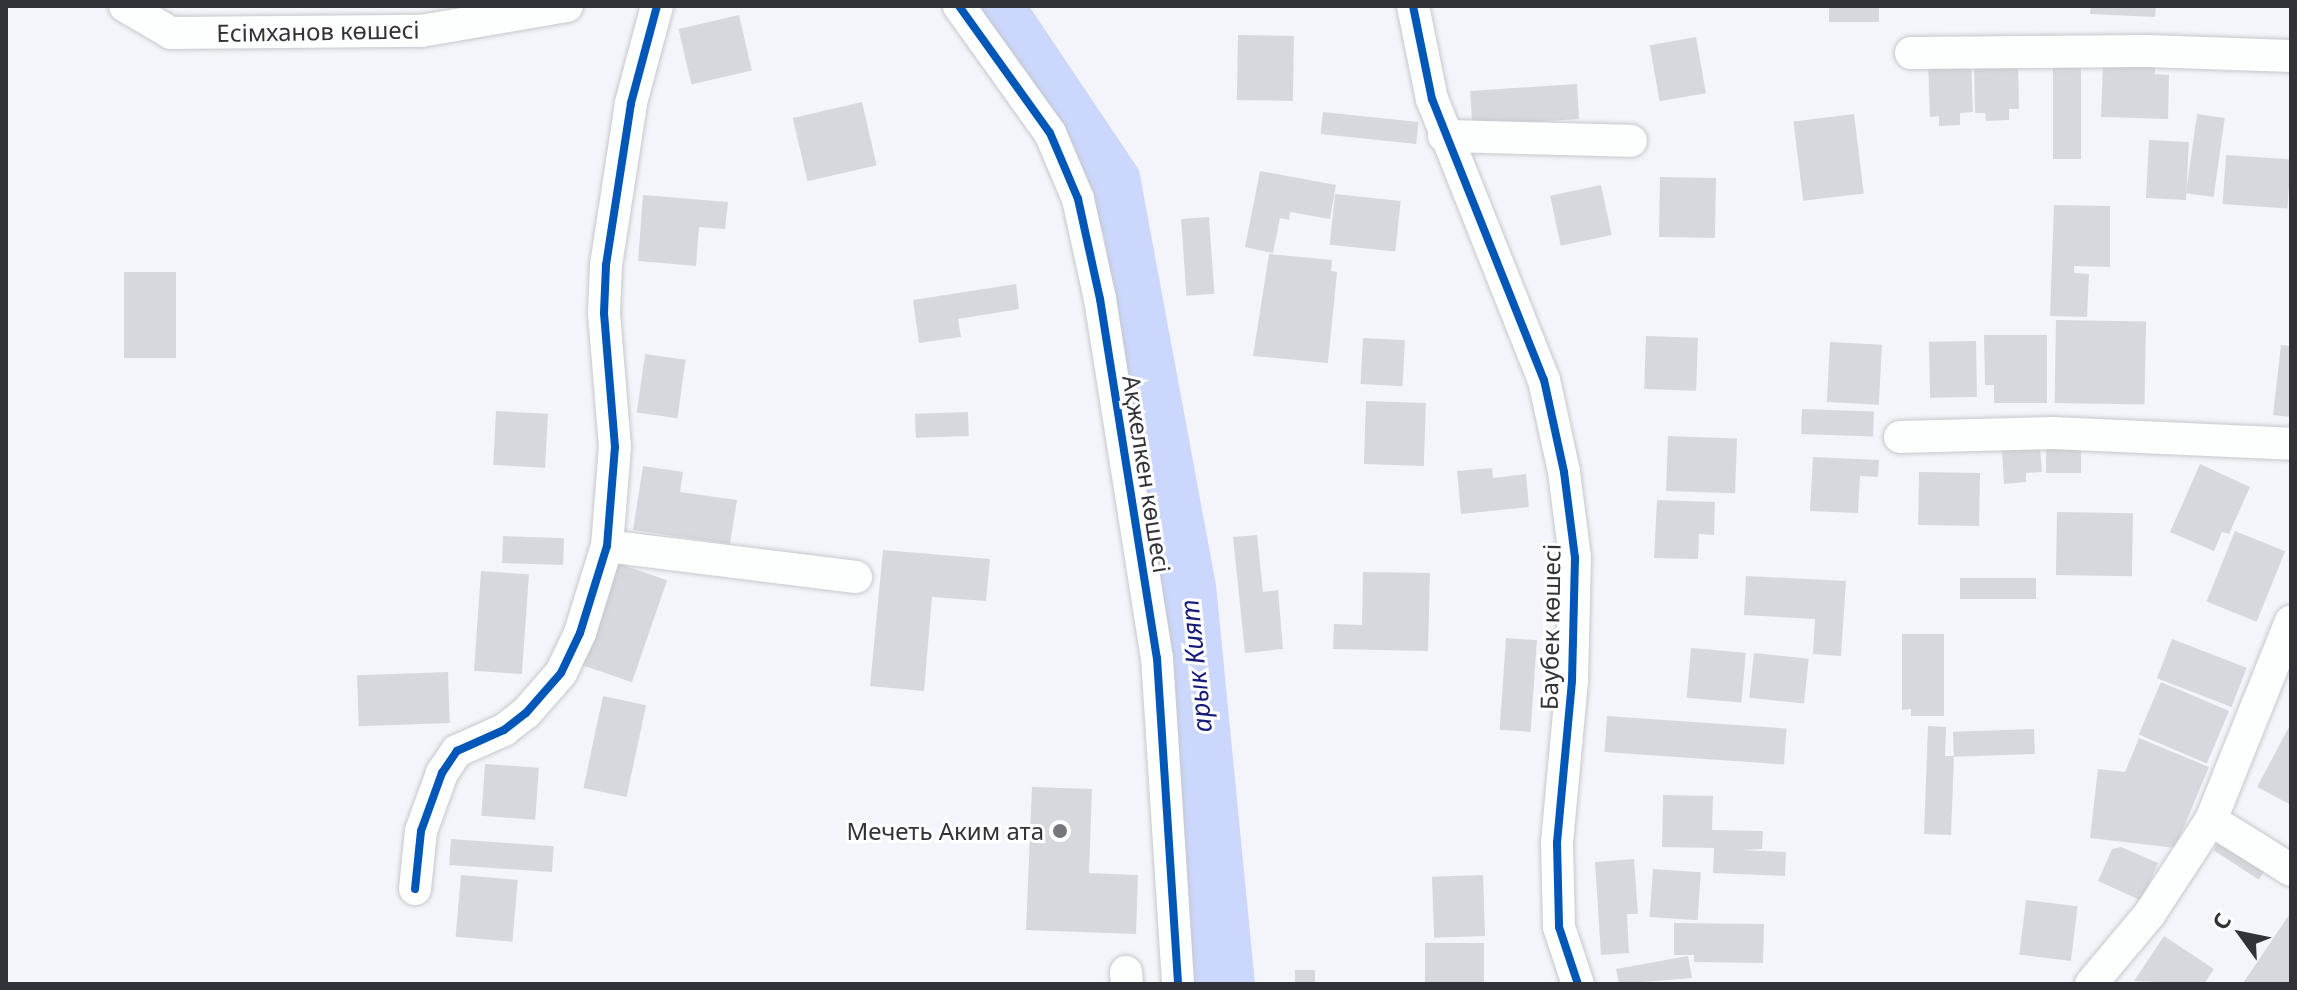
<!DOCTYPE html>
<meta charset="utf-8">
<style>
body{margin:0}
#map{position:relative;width:2297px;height:990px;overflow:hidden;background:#f4f5fa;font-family:"Noto Sans",sans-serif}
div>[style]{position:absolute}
.water>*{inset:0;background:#cbd7fc}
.building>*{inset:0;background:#d7d8dd;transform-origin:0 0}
.roads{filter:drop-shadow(0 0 2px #c6c7cc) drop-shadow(0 0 2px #c6c7cc)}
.street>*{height:32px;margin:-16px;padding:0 16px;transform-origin:16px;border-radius:16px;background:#fdfefe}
.cycleway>*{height:8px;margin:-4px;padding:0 4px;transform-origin:4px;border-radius:4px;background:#0057b8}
.dots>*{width:22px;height:22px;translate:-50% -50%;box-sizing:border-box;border:4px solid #fff;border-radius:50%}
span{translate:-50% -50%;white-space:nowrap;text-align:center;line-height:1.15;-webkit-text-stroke:6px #fff;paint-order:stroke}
.street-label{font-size:24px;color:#313338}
.poi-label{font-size:24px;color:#313338}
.right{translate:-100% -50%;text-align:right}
.water-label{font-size:26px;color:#161c78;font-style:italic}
.frame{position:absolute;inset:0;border:8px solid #313338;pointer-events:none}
.north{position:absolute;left:2201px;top:894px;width:80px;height:80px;-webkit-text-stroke:6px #fff;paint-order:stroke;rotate:303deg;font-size:22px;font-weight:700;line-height:32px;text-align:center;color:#313338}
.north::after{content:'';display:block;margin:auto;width:28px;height:36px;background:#313338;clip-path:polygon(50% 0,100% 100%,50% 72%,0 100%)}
</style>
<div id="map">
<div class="water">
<i style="clip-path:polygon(976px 6px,1029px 6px,1139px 170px,1216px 585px,1255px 984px,1186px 984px,1172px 667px,1104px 236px,1064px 142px)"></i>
</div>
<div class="building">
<i style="left:1829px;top:6px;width:50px;height:16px"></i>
<i style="clip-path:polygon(2091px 6px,2156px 6px,2155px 17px,2090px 14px)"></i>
<i style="left:739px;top:15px;width:57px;height:62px;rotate:77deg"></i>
<i style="left:1238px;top:35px;width:56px;height:65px;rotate:1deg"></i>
<i style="left:1696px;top:37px;width:57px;height:47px;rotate:80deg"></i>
<i style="left:2081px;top:59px;width:100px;height:28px;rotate:90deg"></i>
<i style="clip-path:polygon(1971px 60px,1973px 112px,1960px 113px,1960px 125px,1939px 126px,1939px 116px,1930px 117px,1928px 62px)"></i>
<i style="clip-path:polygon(2018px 61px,2019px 109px,2009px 109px,2009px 120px,1986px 121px,1985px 113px,1975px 113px,1974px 62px)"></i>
<i style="clip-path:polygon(2103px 64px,2155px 65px,2155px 74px,2169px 75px,2168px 119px,2101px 117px)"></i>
<i style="clip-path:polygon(1577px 84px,1579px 119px,1484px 125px,1472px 119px,1470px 91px)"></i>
<i style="left:862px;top:102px;width:65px;height:71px;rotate:77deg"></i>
<i style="left:1323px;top:112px;width:96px;height:22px;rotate:6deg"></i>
<i style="left:1854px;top:114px;width:80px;height:61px;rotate:83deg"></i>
<i style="left:2197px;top:114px;width:28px;height:80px;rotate:8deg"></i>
<i style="left:2149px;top:140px;width:40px;height:58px;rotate:3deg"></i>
<i style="left:2226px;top:155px;width:65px;height:49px;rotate:4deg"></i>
<i style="clip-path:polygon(1260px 171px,1336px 185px,1330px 219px,1290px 212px,1289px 220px,1280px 218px,1273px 253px,1245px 247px)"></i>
<i style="left:1660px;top:177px;width:56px;height:60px;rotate:1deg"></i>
<i style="left:1601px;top:185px;width:51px;height:52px;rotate:78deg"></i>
<i style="left:1335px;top:194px;width:66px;height:51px;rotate:6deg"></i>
<i style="clip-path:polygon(643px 195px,728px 202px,725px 229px,699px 227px,696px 266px,638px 261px)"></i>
<i style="clip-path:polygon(2054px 205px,2110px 206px,2110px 267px,2074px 266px,2074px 273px,2089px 274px,2087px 317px,2050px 316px)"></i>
<i style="left:1209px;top:217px;width:77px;height:28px;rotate:86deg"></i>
<i style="clip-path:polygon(1269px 254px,1332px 260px,1331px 271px,1337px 272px,1328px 363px,1253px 356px)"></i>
<i style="left:176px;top:272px;width:86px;height:52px;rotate:90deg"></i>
<i style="clip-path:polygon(1016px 284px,1019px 309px,958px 319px,961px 337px,919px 343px,913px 300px)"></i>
<i style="left:2056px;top:320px;width:90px;height:83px;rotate:1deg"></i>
<i style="clip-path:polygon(1984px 335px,2047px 335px,2047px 403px,1994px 403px,1994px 385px,1985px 385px)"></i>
<i style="left:1646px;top:336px;width:52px;height:53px;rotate:2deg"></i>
<i style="left:1363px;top:338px;width:42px;height:46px;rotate:3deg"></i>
<i style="left:1976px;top:341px;width:56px;height:47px;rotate:89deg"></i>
<i style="left:1830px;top:342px;width:52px;height:60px;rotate:3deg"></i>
<i style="clip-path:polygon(2281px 345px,2291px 346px,2291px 417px,2273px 415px)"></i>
<i style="left:645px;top:354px;width:41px;height:59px;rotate:8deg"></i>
<i style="left:1366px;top:401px;width:60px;height:63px;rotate:2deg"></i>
<i style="left:1802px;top:409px;width:72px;height:25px;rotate:2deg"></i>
<i style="left:496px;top:411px;width:52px;height:54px;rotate:3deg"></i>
<i style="left:968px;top:412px;width:24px;height:53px;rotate:88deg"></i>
<i style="left:1668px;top:436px;width:69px;height:55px;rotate:2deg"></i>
<i style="clip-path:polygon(2040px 448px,2042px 472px,2026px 473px,2026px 482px,2004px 484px,2002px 450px)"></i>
<i style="left:2046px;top:448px;width:35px;height:25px"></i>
<i style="clip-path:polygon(1813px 457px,1879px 460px,1878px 477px,1860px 476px,1858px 513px,1810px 511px)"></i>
<i style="clip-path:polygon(2200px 464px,2250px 487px,2229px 534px,2222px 532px,2214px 551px,2170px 532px)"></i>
<i style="clip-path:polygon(643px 466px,683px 472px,680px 492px,737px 500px,730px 544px,633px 530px)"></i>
<i style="clip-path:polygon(1492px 468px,1493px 478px,1526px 474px,1529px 507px,1461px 514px,1457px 471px)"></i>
<i style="left:1919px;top:472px;width:61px;height:53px;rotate:1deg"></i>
<i style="clip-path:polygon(1657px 500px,1715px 502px,1714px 535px,1699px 534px,1698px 559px,1654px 558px)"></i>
<i style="left:2057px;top:512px;width:76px;height:63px;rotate:1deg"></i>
<i style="left:2235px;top:531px;width:54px;height:76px;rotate:22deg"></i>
<i style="clip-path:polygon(1257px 535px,1263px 592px,1278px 590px,1283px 649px,1245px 653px,1233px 537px)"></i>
<i style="left:503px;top:536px;width:61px;height:27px;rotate:2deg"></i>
<i style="clip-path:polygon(883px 550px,990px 559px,986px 601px,932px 597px,924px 691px,870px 686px)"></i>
<i style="left:617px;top:563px;width:53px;height:108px;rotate:19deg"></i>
<i style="left:481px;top:571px;width:48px;height:100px;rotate:4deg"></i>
<i style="clip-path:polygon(1363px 572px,1430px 573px,1428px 651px,1333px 649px,1334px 624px,1362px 625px)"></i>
<i style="clip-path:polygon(1746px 576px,1846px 581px,1841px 656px,1813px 654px,1815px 619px,1744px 615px)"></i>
<i style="left:1960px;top:578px;width:76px;height:21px"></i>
<i style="clip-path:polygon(1902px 634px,1944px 634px,1944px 716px,1911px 716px,1911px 709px,1902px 710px)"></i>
<i style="left:1506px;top:638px;width:31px;height:92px;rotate:4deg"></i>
<i style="left:2172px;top:639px;width:80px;height:42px;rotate:21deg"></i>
<i style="left:1691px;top:648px;width:55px;height:50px;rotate:5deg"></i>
<i style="left:1754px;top:653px;width:55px;height:45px;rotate:6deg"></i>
<i style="left:448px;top:672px;width:51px;height:91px;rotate:88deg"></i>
<i style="left:2161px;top:682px;width:74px;height:57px;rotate:23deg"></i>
<i style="left:603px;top:696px;width:44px;height:94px;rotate:12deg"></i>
<i style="left:1607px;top:716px;width:180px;height:36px;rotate:4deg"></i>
<i style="clip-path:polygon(2291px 723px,2291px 805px,2257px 787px)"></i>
<i style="clip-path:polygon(1928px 726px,1946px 727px,1945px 756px,1954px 756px,1951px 835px,1924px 834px)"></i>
<i style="left:2034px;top:729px;width:25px;height:81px;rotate:88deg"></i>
<i style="clip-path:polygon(2139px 738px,2209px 767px,2175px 848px,2090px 838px,2098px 769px,2125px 772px)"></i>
<i style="left:485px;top:764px;width:54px;height:52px;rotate:4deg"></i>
<i style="clip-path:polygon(1032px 787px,1092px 789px,1089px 873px,1138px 875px,1136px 934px,1026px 930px)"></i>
<i style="clip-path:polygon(1663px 795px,1713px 796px,1712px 830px,1763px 831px,1762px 849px,1742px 850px,1786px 852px,1785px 876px,1713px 873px,1714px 848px,1662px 847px)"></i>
<i style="left:2226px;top:831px;width:54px;height:23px;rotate:33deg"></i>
<i style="left:451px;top:839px;width:103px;height:26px;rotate:4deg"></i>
<i style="clip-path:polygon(2121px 847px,2158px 863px,2142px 901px,2098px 881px,2112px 849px)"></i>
<i style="clip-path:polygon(1634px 859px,1638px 914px,1627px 914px,1629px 953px,1601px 955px,1595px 862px)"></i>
<i style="left:1653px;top:869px;width:48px;height:48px;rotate:4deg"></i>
<i style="left:461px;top:875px;width:57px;height:62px;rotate:5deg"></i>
<i style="left:1483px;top:875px;width:61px;height:51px;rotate:88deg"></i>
<i style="left:2026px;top:900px;width:52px;height:55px;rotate:7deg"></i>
<i style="clip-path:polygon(2291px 912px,2291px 982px,2245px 984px,2243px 983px)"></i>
<i style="clip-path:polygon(1674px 923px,1764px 924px,1763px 963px,1694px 962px,1694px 955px,1674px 955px)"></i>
<i style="clip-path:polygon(2164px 936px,2214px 969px,2204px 984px,2134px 981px)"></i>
<i style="left:1425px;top:943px;width:59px;height:41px"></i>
<i style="clip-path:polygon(1688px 956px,1692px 978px,1619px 984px,1616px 969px)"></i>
<i style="left:1315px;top:970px;width:14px;height:20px;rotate:90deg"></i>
</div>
<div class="roads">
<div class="street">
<i style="left:125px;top:6px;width:53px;rotate:30.4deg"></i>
<i style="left:171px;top:33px;width:250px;rotate:-0.5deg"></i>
<i style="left:421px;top:31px;width:148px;rotate:-9.7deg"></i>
<i style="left:959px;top:6px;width:156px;rotate:54.4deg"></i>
<i style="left:1050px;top:133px;width:72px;rotate:67deg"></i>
<i style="left:1078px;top:199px;width:102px;rotate:77.6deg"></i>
<i style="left:1100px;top:299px;width:363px;rotate:81deg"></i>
<i style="left:1157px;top:658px;width:327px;rotate:86.3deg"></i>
<i style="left:1413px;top:6px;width:95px;rotate:78.5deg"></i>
<i style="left:1432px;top:99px;width:302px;rotate:68.3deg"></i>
<i style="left:1544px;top:380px;width:94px;rotate:77.7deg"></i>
<i style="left:1564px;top:472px;width:87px;rotate:82.7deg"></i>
<i style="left:1575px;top:558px;width:123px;rotate:91.4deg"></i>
<i style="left:1572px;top:681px;width:163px;rotate:95.3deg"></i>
<i style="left:1557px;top:843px;width:84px;rotate:88.6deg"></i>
<i style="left:1559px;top:927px;width:60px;rotate:71.6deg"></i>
<i style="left:1911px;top:53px;width:236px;rotate:-0.5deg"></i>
<i style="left:2147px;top:51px;width:144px;rotate:2deg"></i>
<i style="left:1444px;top:136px;width:187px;rotate:1.5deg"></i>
<i style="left:1900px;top:437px;width:153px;rotate:-1.5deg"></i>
<i style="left:2053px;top:433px;width:238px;rotate:2.6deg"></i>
<i style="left:607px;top:546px;width:251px;rotate:7.1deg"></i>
<i style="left:2211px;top:820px;width:94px;rotate:32deg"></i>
<i style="left:415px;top:889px;width:58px;rotate:-84.1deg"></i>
<i style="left:421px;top:831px;width:62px;rotate:-70.1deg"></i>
<i style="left:442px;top:773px;width:27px;rotate:-56deg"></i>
<i style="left:457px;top:751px;width:51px;rotate:-24.1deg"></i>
<i style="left:504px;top:730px;width:28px;rotate:-38deg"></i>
<i style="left:526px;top:713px;width:53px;rotate:-48.8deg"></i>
<i style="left:561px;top:673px;width:44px;rotate:-64.6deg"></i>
<i style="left:580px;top:633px;width:91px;rotate:-72.8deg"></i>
<i style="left:607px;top:546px;width:99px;rotate:-85.4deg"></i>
<i style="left:615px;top:447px;width:134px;rotate:-94.7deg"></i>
<i style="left:604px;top:313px;width:48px;rotate:-87.6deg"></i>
<i style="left:606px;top:265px;width:164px;rotate:-81.2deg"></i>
<i style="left:631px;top:103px;width:100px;rotate:-75deg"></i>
<i style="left:1126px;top:972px;width:12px;rotate:85deg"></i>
<i style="left:2091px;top:984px;width:90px;rotate:-50deg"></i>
<i style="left:2149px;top:915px;width:113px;rotate:-56.9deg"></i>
<i style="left:2211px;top:820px;width:214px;rotate:-68.1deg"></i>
</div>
</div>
<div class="cycleway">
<i style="left:959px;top:6px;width:156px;rotate:54.4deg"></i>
<i style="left:1050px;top:133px;width:72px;rotate:67deg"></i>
<i style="left:1078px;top:199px;width:102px;rotate:77.6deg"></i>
<i style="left:1100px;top:299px;width:363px;rotate:81deg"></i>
<i style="left:1157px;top:658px;width:327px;rotate:86.3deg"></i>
<i style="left:1413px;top:6px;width:95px;rotate:78.5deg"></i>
<i style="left:1432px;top:99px;width:302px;rotate:68.3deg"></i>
<i style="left:1544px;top:380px;width:94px;rotate:77.7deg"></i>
<i style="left:1564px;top:472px;width:87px;rotate:82.7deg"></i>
<i style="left:1575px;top:558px;width:123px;rotate:91.4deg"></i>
<i style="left:1572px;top:681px;width:163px;rotate:95.3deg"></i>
<i style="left:1557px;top:843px;width:84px;rotate:88.6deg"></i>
<i style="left:1559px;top:927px;width:60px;rotate:71.6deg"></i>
<i style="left:415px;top:889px;width:58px;rotate:-84.1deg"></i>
<i style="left:421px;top:831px;width:62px;rotate:-70.1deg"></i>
<i style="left:442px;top:773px;width:27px;rotate:-56deg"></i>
<i style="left:457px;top:751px;width:51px;rotate:-24.1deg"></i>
<i style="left:504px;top:730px;width:28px;rotate:-38deg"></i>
<i style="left:526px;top:713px;width:53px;rotate:-48.8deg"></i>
<i style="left:561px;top:673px;width:44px;rotate:-64.6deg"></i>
<i style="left:580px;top:633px;width:91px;rotate:-72.8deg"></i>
<i style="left:607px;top:546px;width:99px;rotate:-85.4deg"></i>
<i style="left:615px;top:447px;width:134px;rotate:-94.7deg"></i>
<i style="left:604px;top:313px;width:48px;rotate:-87.6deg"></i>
<i style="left:606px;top:265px;width:164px;rotate:-81.2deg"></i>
<i style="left:631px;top:103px;width:100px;rotate:-75deg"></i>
</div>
<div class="dots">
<i style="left:1060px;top:831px;background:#75777c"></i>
</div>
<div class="street-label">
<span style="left:318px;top:31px;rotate:-1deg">Есімханов көшесі</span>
<span style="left:1147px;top:474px;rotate:81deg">Ақжелкен көшесі</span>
<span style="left:1550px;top:627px;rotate:-89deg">Баубек көшесі</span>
</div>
<div class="poi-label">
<span class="right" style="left:1044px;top:831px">Мечеть Аким ата</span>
</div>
<div class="water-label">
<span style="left:1196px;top:666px;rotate:-96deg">арык Кият</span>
</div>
<div class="frame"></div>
<div class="north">С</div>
</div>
